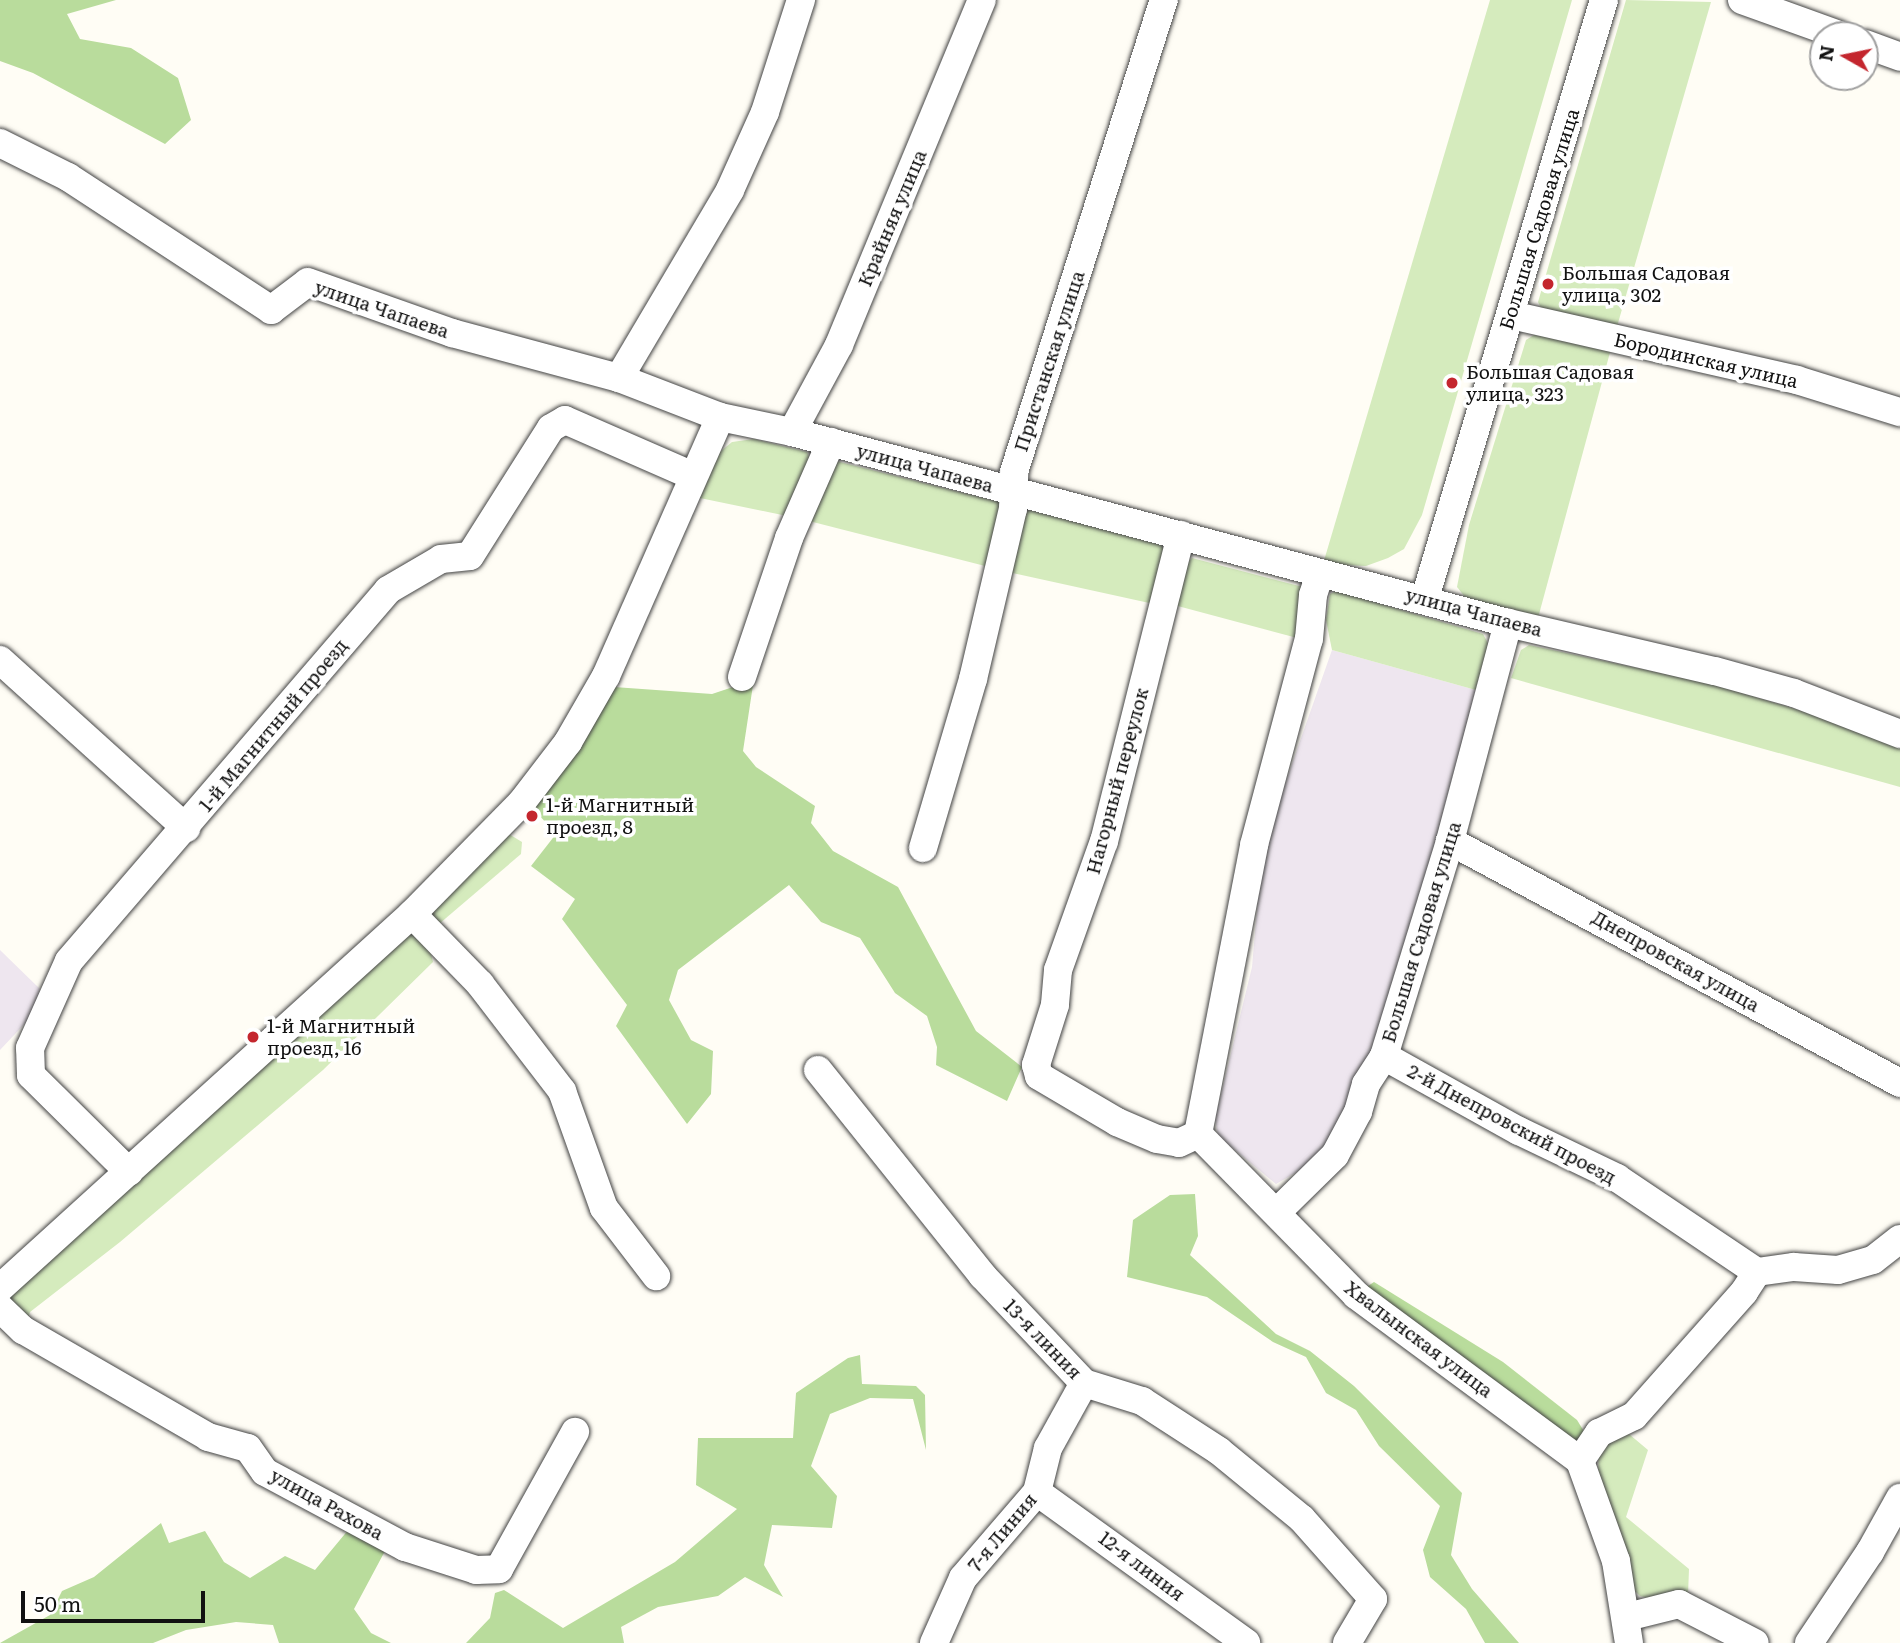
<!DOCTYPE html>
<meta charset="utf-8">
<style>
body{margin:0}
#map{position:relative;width:1900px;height:1643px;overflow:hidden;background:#fffdf5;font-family:Literata,serif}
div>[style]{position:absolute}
.industrial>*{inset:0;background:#eee6ef}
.green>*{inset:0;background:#d5ebbd}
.forest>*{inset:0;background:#b9dc9c}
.roads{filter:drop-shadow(0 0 2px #444) drop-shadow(0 0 2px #444)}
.street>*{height:28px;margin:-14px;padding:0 14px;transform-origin:14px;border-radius:14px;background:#fff}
.dots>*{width:19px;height:19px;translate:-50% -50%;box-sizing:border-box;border:4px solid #fff;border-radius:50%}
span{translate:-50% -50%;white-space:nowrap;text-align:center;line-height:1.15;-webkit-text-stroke:7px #fff;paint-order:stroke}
.street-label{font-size:19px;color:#111}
.poi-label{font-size:19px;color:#111}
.left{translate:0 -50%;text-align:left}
.north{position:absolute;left:1809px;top:21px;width:70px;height:70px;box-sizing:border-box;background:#fff;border:2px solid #a0a0a0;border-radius:50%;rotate:279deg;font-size:19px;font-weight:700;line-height:28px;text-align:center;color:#111}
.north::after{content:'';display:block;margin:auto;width:24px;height:32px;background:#c4262e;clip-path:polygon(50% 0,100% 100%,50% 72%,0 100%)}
.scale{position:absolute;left:21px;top:1591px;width:184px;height:32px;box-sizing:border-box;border:4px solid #111;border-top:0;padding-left:9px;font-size:21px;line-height:24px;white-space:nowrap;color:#111;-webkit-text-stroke:5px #fff;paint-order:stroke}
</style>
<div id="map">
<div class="industrial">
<i style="clip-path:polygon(1332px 650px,1483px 692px,1376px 1053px,1323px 1157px,1276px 1184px,1218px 1136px,1215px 1119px,1252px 967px,1260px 875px,1273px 818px)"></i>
<i style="clip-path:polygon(0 950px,40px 989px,33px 1015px,0 1050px)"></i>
</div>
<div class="green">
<i style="clip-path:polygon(1490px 0,1572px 0,1422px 515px,1404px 549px,1388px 558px,1366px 566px,1323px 564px)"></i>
<i style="clip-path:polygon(1626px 0,1711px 2px,1616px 330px,1542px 310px,1538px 302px)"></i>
<i style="clip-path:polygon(1534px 335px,1612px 345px,1538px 618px,1465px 597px,1457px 587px,1469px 525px,1526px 340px)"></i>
<i style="clip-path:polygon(754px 439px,807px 452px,812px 464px,787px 516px,695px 497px,715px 456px,732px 442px)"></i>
<i style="clip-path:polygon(836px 461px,999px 502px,1003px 509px,989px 567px,809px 521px)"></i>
<i style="clip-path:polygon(1029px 510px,1161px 545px,1167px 553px,1163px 606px,1008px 572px,1021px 517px)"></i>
<i style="clip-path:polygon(1192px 558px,1303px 587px,1301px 639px,1174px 605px,1183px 567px)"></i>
<i style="clip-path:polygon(1336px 591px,1483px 634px,1490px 647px,1483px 692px,1332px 650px,1326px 620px,1330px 594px)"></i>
<i style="clip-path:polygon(1529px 645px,1712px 684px,1865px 730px,1900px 748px,1900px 787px,1511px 678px,1521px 650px)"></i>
<i style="clip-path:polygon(507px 833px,522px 842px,521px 854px,439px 924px,428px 910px)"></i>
<i style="clip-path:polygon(412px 932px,429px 946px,433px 962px,323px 1070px,120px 1242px,30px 1312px,26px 1326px,4px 1294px)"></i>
<i style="clip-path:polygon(1623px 1429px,1648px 1450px,1626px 1517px,1689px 1569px,1688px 1595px,1655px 1600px,1640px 1596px,1630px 1586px,1598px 1472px,1599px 1451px)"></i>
</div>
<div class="forest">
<i style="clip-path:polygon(0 0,116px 0,67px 14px,80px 39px,131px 48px,178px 78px,191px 120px,165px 144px,33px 73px,0 61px)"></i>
<i style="clip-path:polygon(745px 683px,753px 685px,743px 751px,756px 767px,815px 806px,811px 823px,833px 851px,898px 887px,976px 1031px,1022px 1067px,1007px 1101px,936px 1065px,937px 1047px,927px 1016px,895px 993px,860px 938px,821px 922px,789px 885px,678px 970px,669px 1000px,691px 1040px,713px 1051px,711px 1094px,687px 1124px,616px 1026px,627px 1005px,562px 919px,575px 899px,531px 866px,556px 834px,530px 805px,614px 687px,712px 694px)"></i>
<i style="clip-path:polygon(1195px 1194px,1198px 1236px,1190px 1255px,1276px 1334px,1310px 1351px,1354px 1386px,1462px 1493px,1451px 1555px,1472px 1589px,1519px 1643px,1485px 1643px,1466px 1609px,1430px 1577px,1423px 1550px,1440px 1506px,1379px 1446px,1356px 1410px,1326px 1393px,1306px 1357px,1273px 1342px,1207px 1297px,1127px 1277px,1133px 1220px,1170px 1195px)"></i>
<i style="clip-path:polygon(1374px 1282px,1503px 1362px,1577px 1420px,1585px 1433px,1577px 1444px,1370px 1296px,1368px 1286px)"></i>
<i style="clip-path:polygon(860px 1355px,862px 1384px,916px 1386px,925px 1395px,926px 1450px,913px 1399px,870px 1398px,830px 1414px,811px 1466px,837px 1496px,832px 1528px,772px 1525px,764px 1565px,783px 1597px,745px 1577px,718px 1596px,658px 1607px,621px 1627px,624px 1643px,466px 1643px,490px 1618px,495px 1593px,504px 1590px,563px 1628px,675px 1562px,737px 1509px,696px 1485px,698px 1438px,793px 1438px,796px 1393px,848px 1358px)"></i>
<i style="clip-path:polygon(161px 1523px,169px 1543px,205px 1531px,224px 1562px,250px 1578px,285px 1556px,315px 1570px,349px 1529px,385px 1551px,354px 1609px,371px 1633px,391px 1643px,279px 1643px,273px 1625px,236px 1622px,186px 1630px,153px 1643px,0 1643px,50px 1615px,62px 1591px,94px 1577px)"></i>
</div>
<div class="roads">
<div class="street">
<i style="left:1742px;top:0;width:103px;rotate:19.8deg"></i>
<i style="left:1865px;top:44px;width:37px;rotate:20deg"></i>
<i style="left:0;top:143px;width:76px;rotate:26.6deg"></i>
<i style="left:68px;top:177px;width:243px;rotate:33.2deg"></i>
<i style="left:271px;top:310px;width:46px;rotate:-37.1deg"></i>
<i style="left:308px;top:282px;width:153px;rotate:19.5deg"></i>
<i style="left:452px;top:333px;width:173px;rotate:15.1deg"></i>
<i style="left:619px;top:378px;width:108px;rotate:21.1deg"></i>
<i style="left:720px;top:417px;width:74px;rotate:11.8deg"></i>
<i style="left:792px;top:432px;width:741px;rotate:14.94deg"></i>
<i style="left:1508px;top:623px;width:212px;rotate:13.1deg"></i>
<i style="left:1715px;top:671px;width:82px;rotate:15.6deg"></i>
<i style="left:1794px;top:693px;width:114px;rotate:21.1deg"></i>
<i style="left:1511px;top:315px;width:293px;rotate:12.8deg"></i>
<i style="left:1797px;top:380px;width:108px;rotate:17.3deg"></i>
<i style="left:619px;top:378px;width:218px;rotate:-59.4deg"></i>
<i style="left:730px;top:190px;width:85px;rotate:-65.8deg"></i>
<i style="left:765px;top:112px;width:118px;rotate:-72.2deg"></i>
<i style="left:792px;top:432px;width:99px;rotate:-61.6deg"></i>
<i style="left:839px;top:345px;width:373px;rotate:-67.5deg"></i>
<i style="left:1181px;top:535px;width:316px;rotate:104.1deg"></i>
<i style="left:1104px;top:841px;width:137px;rotate:109.6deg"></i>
<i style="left:1058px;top:970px;width:35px;rotate:95deg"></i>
<i style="left:1055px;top:1005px;width:63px;rotate:107.6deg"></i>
<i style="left:1036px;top:1065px;width:11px;rotate:75deg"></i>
<i style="left:1039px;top:1076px;width:91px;rotate:30.5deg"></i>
<i style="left:1117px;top:1122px;width:43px;rotate:23deg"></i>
<i style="left:1157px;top:1139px;width:22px;rotate:10deg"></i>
<i style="left:1179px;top:1143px;width:21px;rotate:-25deg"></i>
<i style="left:1198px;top:1134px;width:226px;rotate:45.5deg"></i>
<i style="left:1356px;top:1295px;width:279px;rotate:36.5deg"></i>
<i style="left:1580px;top:1461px;width:106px;rotate:70.2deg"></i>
<i style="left:1616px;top:1561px;width:83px;rotate:81deg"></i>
<i style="left:1425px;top:598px;width:624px;rotate:-73.34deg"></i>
<i style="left:0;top:660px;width:251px;rotate:42.1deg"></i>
<i style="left:742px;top:677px;width:147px;rotate:-71.3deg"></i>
<i style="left:789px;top:538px;width:105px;rotate:-66.4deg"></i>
<i style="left:1450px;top:841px;width:511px;rotate:28.27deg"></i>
<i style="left:923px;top:848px;width:176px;rotate:-73.5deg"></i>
<i style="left:973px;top:679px;width:175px;rotate:-76.8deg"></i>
<i style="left:1013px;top:509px;width:37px;rotate:-88deg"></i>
<i style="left:1014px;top:472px;width:495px;rotate:-72.4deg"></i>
<i style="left:412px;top:914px;width:98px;rotate:45.8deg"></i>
<i style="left:480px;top:984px;width:135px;rotate:52.5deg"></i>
<i style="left:562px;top:1091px;width:124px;rotate:70.3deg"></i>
<i style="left:604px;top:1208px;width:86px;rotate:52.6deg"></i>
<i style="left:1384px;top:1056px;width:154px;rotate:29.1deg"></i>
<i style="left:1519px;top:1131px;width:109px;rotate:25.6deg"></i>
<i style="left:1617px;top:1178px;width:169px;rotate:33.9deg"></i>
<i style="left:1757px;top:1272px;width:37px;rotate:-8deg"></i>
<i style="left:1794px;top:1267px;width:44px;rotate:3.9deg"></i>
<i style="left:1838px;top:1270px;width:36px;rotate:-16deg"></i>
<i style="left:1873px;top:1260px;width:34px;rotate:-38deg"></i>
<i style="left:818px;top:1070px;width:263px;rotate:51.3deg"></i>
<i style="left:982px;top:1275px;width:149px;rotate:46.6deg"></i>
<i style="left:1084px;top:1383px;width:61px;rotate:17.2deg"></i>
<i style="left:1142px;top:1401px;width:92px;rotate:33deg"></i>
<i style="left:1219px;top:1451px;width:107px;rotate:39.3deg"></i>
<i style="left:1302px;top:1519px;width:107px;rotate:48.4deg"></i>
<i style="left:1373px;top:1599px;width:51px;rotate:120.6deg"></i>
<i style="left:1198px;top:1134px;width:294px;rotate:-79deg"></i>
<i style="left:1254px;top:845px;width:213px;rotate:-75.1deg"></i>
<i style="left:1309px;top:639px;width:44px;rotate:-84.8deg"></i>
<i style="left:1313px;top:595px;width:23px;rotate:-72deg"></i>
<i style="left:129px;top:1172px;width:138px;rotate:-135.3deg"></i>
<i style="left:31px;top:1075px;width:27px;rotate:-92deg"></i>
<i style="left:30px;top:1048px;width:95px;rotate:-65.9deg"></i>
<i style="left:69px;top:961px;width:489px;rotate:-49.3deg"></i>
<i style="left:388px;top:590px;width:61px;rotate:-30.3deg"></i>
<i style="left:441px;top:559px;width:29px;rotate:-6deg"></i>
<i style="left:470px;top:556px;width:151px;rotate:-57.7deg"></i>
<i style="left:551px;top:428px;width:16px;rotate:-30deg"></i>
<i style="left:565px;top:420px;width:137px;rotate:23.6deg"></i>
<i style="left:1277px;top:1212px;width:81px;rotate:-44.5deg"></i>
<i style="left:1335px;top:1155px;width:49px;rotate:-61.9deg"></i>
<i style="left:1358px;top:1112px;width:29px;rotate:-74deg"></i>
<i style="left:1366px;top:1084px;width:33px;rotate:-57deg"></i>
<i style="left:1384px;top:1056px;width:225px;rotate:-72.9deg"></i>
<i style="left:1450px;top:841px;width:226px;rotate:-75.1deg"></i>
<i style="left:0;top:1288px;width:556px;rotate:-42.23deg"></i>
<i style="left:412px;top:914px;width:157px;rotate:-45.5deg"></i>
<i style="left:522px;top:802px;width:76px;rotate:-52.5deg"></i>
<i style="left:568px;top:742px;width:76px;rotate:-60.1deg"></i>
<i style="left:606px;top:676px;width:283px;rotate:-66.2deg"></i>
<i style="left:0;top:1308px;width:32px;rotate:44deg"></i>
<i style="left:23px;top:1330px;width:214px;rotate:30deg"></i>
<i style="left:208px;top:1437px;width:41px;rotate:15.4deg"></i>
<i style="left:248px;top:1448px;width:29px;rotate:55deg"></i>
<i style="left:265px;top:1472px;width:159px;rotate:28.2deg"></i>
<i style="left:405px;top:1547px;width:75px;rotate:17.9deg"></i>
<i style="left:476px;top:1570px;width:23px;rotate:-2deg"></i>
<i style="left:499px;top:1569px;width:157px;rotate:-61deg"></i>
<i style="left:1580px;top:1461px;width:34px;rotate:-56deg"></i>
<i style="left:1599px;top:1433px;width:39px;rotate:-26deg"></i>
<i style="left:1634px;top:1416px;width:166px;rotate:-48.4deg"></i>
<i style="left:1744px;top:1292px;width:24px;rotate:-57deg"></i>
<i style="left:1037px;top:1492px;width:258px;rotate:35.8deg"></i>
<i style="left:1627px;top:1617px;width:54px;rotate:-14deg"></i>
<i style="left:1679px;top:1604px;width:85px;rotate:27.2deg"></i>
<i style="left:934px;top:1643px;width:71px;rotate:-66deg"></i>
<i style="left:963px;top:1578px;width:113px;rotate:-49.3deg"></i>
<i style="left:1037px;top:1492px;width:45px;rotate:-76deg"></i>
<i style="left:1048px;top:1448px;width:74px;rotate:-61deg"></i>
<i style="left:1809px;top:1643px;width:110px;rotate:-56.2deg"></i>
<i style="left:1870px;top:1552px;width:62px;rotate:-60.9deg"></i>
</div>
</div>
<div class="dots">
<i style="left:1548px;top:284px;background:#c4262e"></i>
<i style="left:1452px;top:383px;background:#c4262e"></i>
<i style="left:532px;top:816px;background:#c4262e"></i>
<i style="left:253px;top:1037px;background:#c4262e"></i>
</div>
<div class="street-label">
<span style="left:892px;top:218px;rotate:-67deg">Крайняя улица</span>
<span style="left:1539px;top:219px;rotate:-73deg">Большая Садовая улица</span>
<span style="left:382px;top:309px;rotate:19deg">улица Чапаева</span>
<span style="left:1706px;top:360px;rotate:13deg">Бородинская улица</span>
<span style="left:1049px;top:361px;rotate:-72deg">Пристанская улица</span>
<span style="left:925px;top:468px;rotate:15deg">улица Чапаева</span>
<span style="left:1474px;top:612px;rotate:15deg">улица Чапаева</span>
<span style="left:273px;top:725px;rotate:-50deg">1-й Магнитный проезд</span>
<span style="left:1117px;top:781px;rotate:-75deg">Нагорный переулок</span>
<span style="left:1421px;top:932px;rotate:-73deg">Большая Садовая улица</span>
<span style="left:1676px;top:961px;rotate:29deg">Днепровская улица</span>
<span style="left:1512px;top:1124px;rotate:28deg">2-й Днепровский проезд</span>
<span style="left:1043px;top:1339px;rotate:46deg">13-я линия</span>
<span style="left:1419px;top:1339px;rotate:37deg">Хвалынская улица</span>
<span style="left:327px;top:1504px;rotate:29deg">улица Рахова</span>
<span style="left:1002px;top:1532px;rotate:-50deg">7-я Линия</span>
<span style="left:1142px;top:1566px;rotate:37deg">12-я линия</span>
</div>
<div class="poi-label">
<span class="left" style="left:1562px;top:284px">Большая Садовая<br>улица, 302</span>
<span class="left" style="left:1466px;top:383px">Большая Садовая<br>улица, 323</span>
<span class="left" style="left:546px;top:816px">1-й Магнитный<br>проезд, 8</span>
<span class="left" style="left:267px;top:1037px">1-й Магнитный<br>проезд, 16</span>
</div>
<div class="north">N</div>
<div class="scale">50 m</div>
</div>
